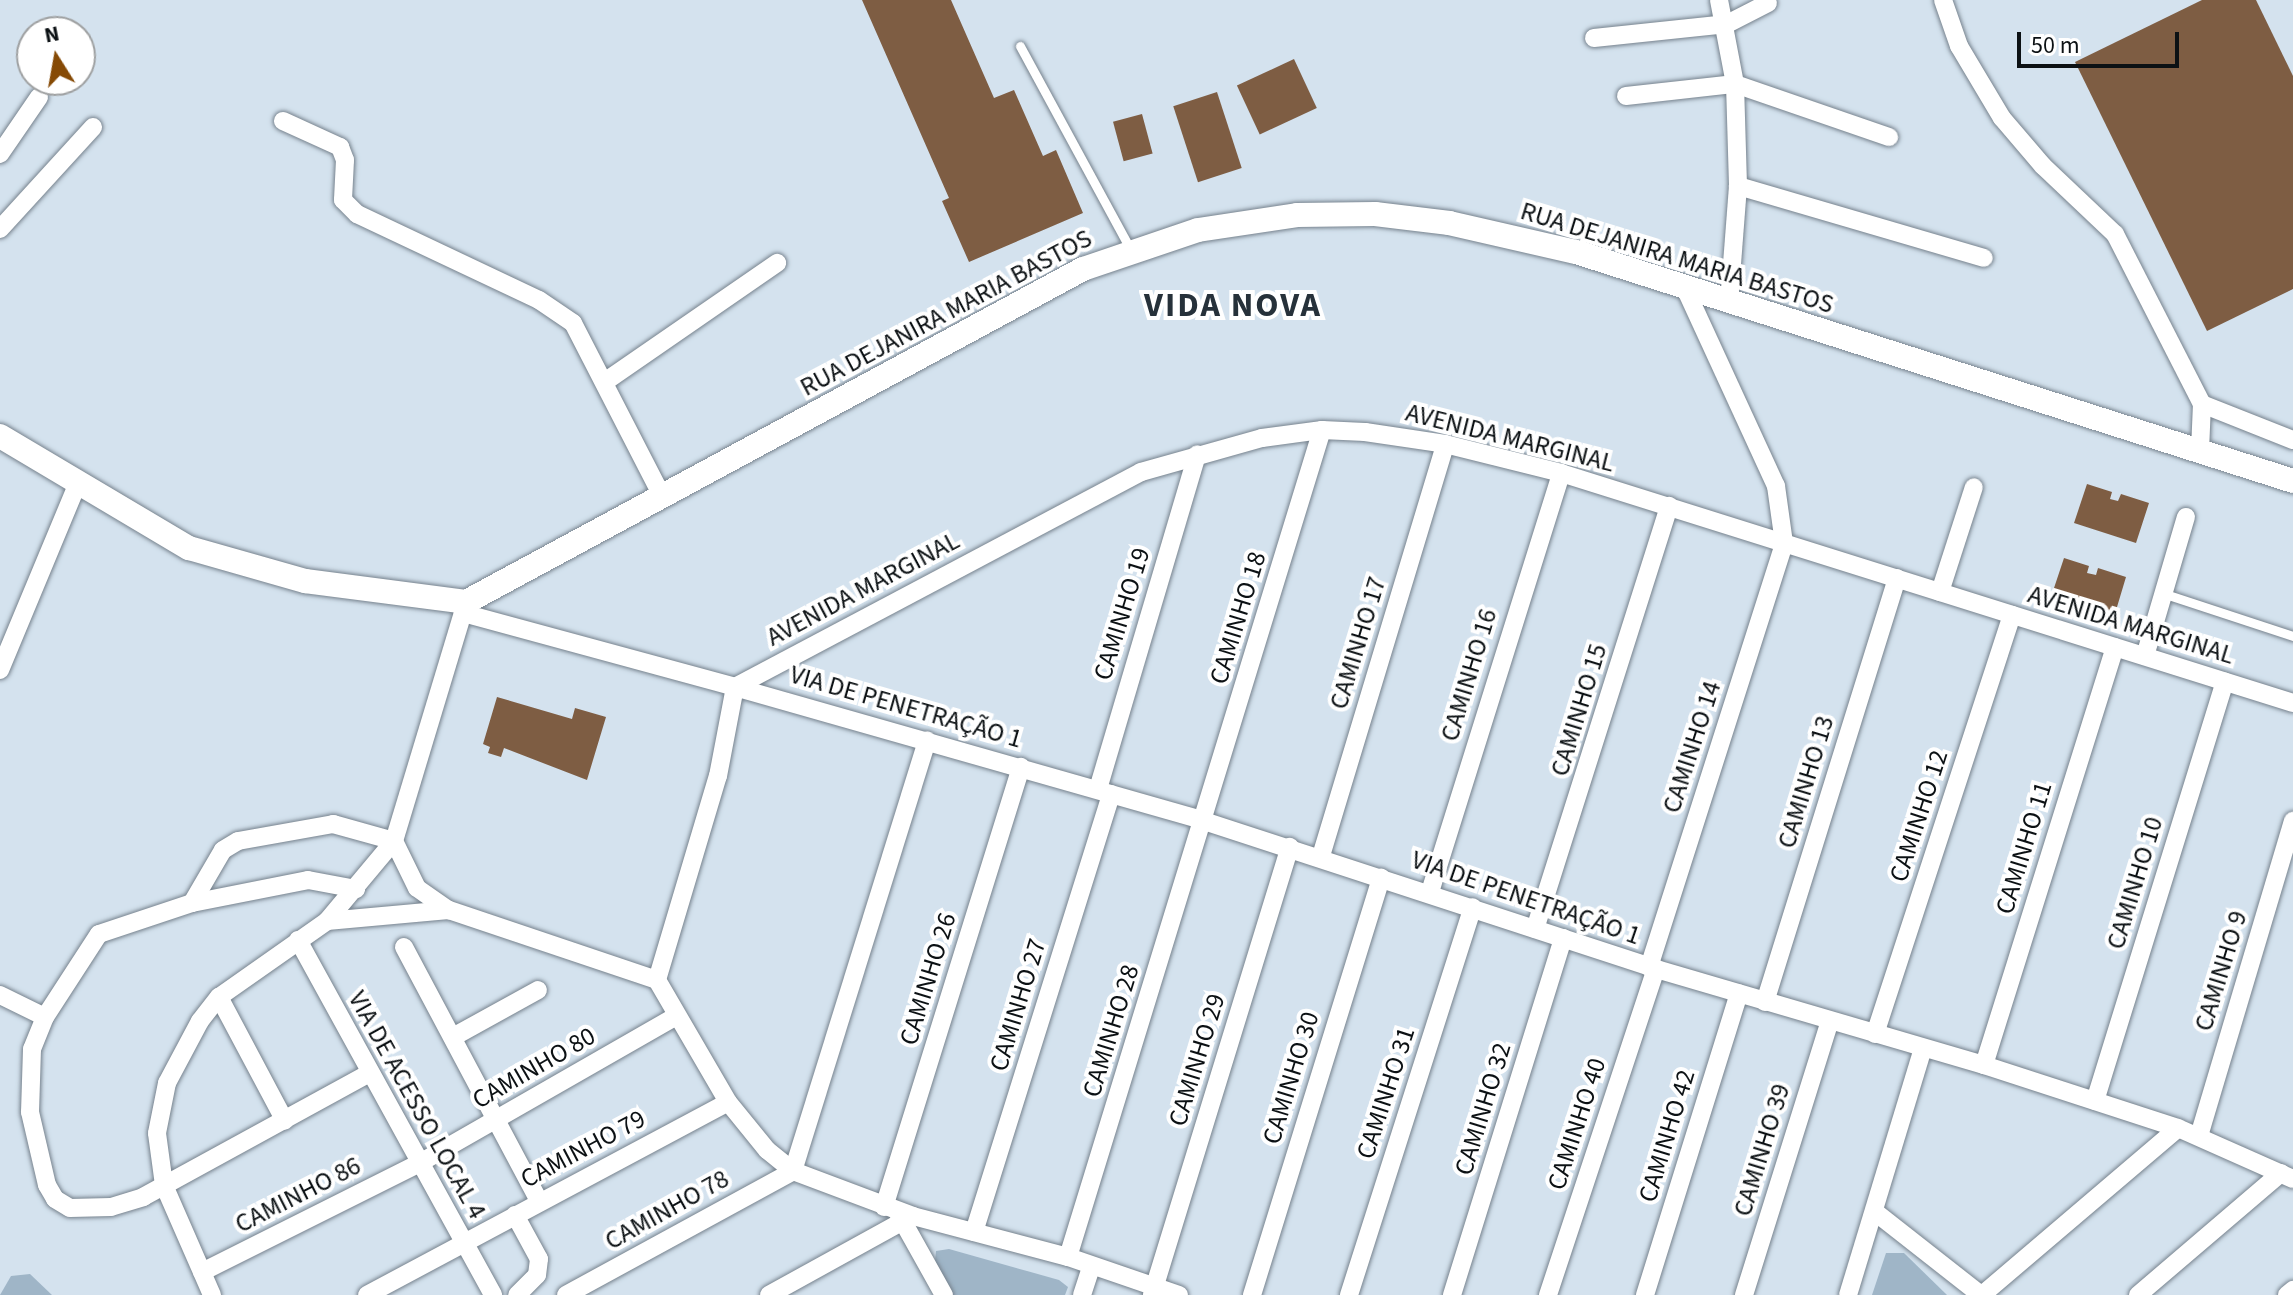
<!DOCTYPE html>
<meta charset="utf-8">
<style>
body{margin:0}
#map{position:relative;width:2293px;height:1295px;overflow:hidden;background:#d4e2ee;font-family:"Source Sans 3",sans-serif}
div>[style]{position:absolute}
.green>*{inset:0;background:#9fb5c7}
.building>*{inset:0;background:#7e5d43;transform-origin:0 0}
.roads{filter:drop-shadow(0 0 2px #76828d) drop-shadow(0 0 2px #76828d)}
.service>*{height:9px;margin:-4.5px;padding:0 4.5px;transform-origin:4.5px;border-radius:4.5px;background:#fff}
.minor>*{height:18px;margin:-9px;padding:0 9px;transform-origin:9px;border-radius:9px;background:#fff}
.secondary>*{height:24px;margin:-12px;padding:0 12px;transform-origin:12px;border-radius:12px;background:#fff}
span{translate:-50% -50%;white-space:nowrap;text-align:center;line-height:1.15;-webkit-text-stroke:8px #fff;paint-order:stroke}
.street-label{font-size:26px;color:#0c1114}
.district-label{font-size:34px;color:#26313a;font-weight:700;letter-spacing:2px}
.north{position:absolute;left:16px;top:16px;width:80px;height:80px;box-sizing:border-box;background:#fff;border:2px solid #9ea0a1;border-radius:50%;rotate:349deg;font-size:22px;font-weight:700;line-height:32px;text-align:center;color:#0c1114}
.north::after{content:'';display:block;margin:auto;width:28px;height:36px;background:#864a05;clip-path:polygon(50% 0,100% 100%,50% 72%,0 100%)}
.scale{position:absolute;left:2017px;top:32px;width:162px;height:36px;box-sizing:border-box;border:4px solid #0c1114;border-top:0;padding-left:10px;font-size:24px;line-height:28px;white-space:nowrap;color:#0c1114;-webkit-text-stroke:6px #fff;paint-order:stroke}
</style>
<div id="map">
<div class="green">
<i style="clip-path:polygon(949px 1249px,1059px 1280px,1068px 1287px,1065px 1295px,953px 1295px,935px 1261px,936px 1251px)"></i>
<i style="clip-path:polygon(1886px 1253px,1904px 1253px,1947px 1295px,1872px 1295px)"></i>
<i style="clip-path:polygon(30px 1274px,52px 1295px,0 1295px,11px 1276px)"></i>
</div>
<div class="building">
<i style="clip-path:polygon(862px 0,951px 0,994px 98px,1014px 90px,1043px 156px,1056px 150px,1083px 213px,969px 262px,942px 201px,949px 198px)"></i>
<i style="clip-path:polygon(2202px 0,2256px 0,2293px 76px,2293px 289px,2207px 331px,2075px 62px)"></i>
<i style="left:1294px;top:59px;width:54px;height:63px;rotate:65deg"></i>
<i style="left:1217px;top:92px;width:80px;height:46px;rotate:72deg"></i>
<i style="left:1142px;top:114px;width:41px;height:30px;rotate:75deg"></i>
<i style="clip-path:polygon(2087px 484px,2112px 492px,2110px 499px,2118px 501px,2121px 494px,2149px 503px,2136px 543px,2074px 523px)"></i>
<i style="clip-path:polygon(2064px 558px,2089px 566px,2087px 573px,2096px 575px,2098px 568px,2126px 577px,2114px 617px,2051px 597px)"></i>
<i style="clip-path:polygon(497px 697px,572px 719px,575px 708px,606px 717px,587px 780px,504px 748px,501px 757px,488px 753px,490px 747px,483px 744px)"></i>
</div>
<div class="roads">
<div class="service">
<i style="left:1020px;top:46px;width:231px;rotate:61.5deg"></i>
<i style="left:2165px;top:594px;width:135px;rotate:18.2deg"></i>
</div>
<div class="minor">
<i style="left:1719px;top:0;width:86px;rotate:79.2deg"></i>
<i style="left:1735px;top:84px;width:102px;rotate:88.3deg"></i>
<i style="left:1738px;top:186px;width:117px;rotate:94.4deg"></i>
<i style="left:1943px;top:0;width:49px;rotate:70.8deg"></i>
<i style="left:1959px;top:46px;width:84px;rotate:59.2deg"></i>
<i style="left:2002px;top:118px;width:63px;rotate:49.5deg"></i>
<i style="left:2043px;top:166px;width:99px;rotate:43.4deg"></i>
<i style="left:2115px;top:234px;width:191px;rotate:62.9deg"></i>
<i style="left:2202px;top:404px;width:98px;rotate:21.6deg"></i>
<i style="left:1594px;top:38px;width:134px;rotate:-6deg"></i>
<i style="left:1727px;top:24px;width:46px;rotate:-27.1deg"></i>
<i style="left:1626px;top:96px;width:110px;rotate:-6.3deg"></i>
<i style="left:1735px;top:84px;width:163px;rotate:19deg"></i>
<i style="left:283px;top:121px;width:63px;rotate:24.5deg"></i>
<i style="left:340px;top:147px;width:14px;rotate:69deg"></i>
<i style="left:345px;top:160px;width:40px;rotate:92.9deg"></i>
<i style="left:343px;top:200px;width:20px;rotate:45deg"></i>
<i style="left:357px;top:214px;width:201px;rotate:25.3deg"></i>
<i style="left:539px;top:300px;width:41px;rotate:34.1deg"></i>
<i style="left:573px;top:323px;width:197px;rotate:62.8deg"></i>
<i style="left:0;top:154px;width:69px;rotate:-55.6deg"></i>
<i style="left:1738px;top:186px;width:256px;rotate:16.3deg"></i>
<i style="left:0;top:229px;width:138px;rotate:-47.6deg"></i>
<i style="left:606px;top:381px;width:208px;rotate:-34.6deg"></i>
<i style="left:2200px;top:451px;width:47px;rotate:-87.6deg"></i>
<i style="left:1940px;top:592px;width:110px;rotate:-72.1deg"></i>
<i style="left:463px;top:613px;width:282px;rotate:15.2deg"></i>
<i style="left:735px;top:687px;width:459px;rotate:-27.9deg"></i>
<i style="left:1141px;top:472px;width:126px;rotate:-15.7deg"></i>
<i style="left:1262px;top:438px;width:61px;rotate:-7.6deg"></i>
<i style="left:1322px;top:430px;width:43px;rotate:2.7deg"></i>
<i style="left:1365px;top:432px;width:81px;rotate:8.5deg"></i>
<i style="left:1445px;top:444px;width:120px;rotate:14deg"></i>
<i style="left:1561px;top:473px;width:767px;rotate:17.44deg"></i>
<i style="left:2145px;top:656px;width:145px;rotate:-73.6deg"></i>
<i style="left:0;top:670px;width:200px;rotate:-67.4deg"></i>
<i style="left:1098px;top:789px;width:349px;rotate:-73.5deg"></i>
<i style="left:394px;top:841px;width:52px;rotate:63.9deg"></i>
<i style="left:417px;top:888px;width:39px;rotate:35deg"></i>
<i style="left:449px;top:910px;width:219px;rotate:18.6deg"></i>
<i style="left:1321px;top:856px;width:430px;rotate:-73.2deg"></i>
<i style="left:1430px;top:892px;width:439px;rotate:-72.6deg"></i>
<i style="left:192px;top:903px;width:118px;rotate:-11.2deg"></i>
<i style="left:308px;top:880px;width:49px;rotate:10.6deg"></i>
<i style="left:327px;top:921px;width:104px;rotate:-50.1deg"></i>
<i style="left:394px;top:841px;width:249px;rotate:-73.2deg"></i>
<i style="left:1535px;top:929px;width:444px;rotate:-72.4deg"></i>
<i style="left:298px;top:940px;width:405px;rotate:61.2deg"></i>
<i style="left:404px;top:947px;width:288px;rotate:62deg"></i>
<i style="left:1649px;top:967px;width:445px;rotate:-72.3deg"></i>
<i style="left:1784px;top:543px;width:58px;rotate:-98deg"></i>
<i style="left:1776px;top:486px;width:218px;rotate:-114.7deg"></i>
<i style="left:0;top:995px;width:50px;rotate:26.1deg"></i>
<i style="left:45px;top:1017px;width:35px;rotate:112deg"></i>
<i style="left:32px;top:1049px;width:63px;rotate:91.8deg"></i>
<i style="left:30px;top:1112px;width:75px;rotate:76.9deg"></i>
<i style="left:47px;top:1185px;width:16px;rotate:60deg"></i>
<i style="left:55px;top:1199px;width:17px;rotate:31deg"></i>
<i style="left:70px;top:1208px;width:41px;rotate:-1.4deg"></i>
<i style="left:111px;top:1207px;width:34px;rotate:-17deg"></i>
<i style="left:143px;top:1197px;width:256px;rotate:-28.7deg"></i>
<i style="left:219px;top:997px;width:140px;rotate:62deg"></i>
<i style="left:1765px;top:1002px;width:444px;rotate:-72.7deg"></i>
<i style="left:45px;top:1017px;width:99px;rotate:-57deg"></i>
<i style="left:99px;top:934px;width:98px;rotate:-18.4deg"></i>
<i style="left:192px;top:903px;width:61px;rotate:-59.7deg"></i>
<i style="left:223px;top:850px;width:17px;rotate:-31deg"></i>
<i style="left:238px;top:841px;width:97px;rotate:-10.1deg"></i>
<i style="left:333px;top:824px;width:63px;rotate:15.6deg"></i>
<i style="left:1875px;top:1034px;width:441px;rotate:-71.9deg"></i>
<i style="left:453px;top:1037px;width:97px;rotate:-28.9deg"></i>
<i style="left:1984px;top:1065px;width:438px;rotate:-72.6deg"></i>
<i style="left:2095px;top:1101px;width:439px;rotate:-72.8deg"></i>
<i style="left:2199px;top:1136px;width:329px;rotate:-73.4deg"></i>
<i style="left:884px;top:1207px;width:461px;rotate:-72.7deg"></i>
<i style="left:897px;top:1211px;width:96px;rotate:60.8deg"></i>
<i style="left:1875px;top:1212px;width:135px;rotate:38.1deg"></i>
<i style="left:515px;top:1215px;width:50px;rotate:61.4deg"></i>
<i style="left:539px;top:1259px;width:16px;rotate:97deg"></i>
<i style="left:537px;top:1275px;width:28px;rotate:135deg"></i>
<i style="left:974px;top:1232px;width:459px;rotate:-72.6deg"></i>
<i style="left:1068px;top:1257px;width:865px;rotate:-72.93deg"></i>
<i style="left:202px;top:1272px;width:241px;rotate:-26.6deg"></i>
<i style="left:418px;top:1164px;width:297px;rotate:-29.8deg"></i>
<i style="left:212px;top:1295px;width:120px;rotate:-113.6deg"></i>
<i style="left:164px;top:1185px;width:52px;rotate:-97.7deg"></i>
<i style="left:157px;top:1133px;width:51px;rotate:-78.7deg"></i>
<i style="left:167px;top:1083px;width:70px;rotate:-62deg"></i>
<i style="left:200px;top:1021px;width:31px;rotate:-52deg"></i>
<i style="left:219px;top:997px;width:132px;rotate:-35.1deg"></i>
<i style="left:327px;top:921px;width:122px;rotate:-5.2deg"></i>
<i style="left:367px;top:1295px;width:409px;rotate:-28.1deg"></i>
<i style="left:566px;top:1295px;width:259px;rotate:-28.6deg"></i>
<i style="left:793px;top:1171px;width:451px;rotate:-72.7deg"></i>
<i style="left:769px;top:1295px;width:153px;rotate:-28.9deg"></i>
<i style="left:1082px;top:1295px;width:29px;rotate:-72deg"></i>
<i style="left:1152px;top:1295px;width:469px;rotate:-72.9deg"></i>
<i style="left:1179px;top:1295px;width:117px;rotate:-161.1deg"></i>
<i style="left:1068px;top:1257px;width:160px;rotate:-165.2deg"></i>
<i style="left:913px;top:1216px;width:128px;rotate:-159.4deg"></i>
<i style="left:793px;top:1171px;width:33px;rotate:-141deg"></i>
<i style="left:767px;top:1150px;width:62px;rotate:-129.1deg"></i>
<i style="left:728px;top:1102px;width:141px;rotate:-120.2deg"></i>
<i style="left:657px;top:980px;width:213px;rotate:-73.4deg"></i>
<i style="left:718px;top:776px;width:91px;rotate:-79.2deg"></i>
<i style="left:735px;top:687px;width:488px;rotate:15.9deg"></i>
<i style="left:1204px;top:821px;width:476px;rotate:18.1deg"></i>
<i style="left:1656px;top:969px;width:342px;rotate:16.3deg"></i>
<i style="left:1984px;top:1065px;width:204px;rotate:18deg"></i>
<i style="left:2178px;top:1128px;width:126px;rotate:23.9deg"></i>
<i style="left:1252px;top:1295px;width:437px;rotate:-72.8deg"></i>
<i style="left:1349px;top:1295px;width:407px;rotate:-72.3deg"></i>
<i style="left:1452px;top:1295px;width:374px;rotate:-72.7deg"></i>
<i style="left:1548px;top:1295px;width:343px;rotate:-71.7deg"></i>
<i style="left:1645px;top:1295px;width:316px;rotate:-72.7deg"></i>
<i style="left:1744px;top:1295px;width:287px;rotate:-72.6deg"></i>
<i style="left:1848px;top:1295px;width:258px;rotate:-73.1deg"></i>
<i style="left:1982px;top:1295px;width:257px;rotate:-40.4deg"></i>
<i style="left:2138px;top:1295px;width:188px;rotate:-40.5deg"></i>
<i style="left:2287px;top:1295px;width:8px;rotate:-40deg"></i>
</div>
<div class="secondary">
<i style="left:0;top:436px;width:220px;rotate:30.7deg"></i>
<i style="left:189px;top:548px;width:121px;rotate:15.9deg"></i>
<i style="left:305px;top:581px;width:162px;rotate:7.4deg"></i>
<i style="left:466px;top:602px;width:701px;rotate:-28.36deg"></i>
<i style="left:1083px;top:269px;width:121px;rotate:-18.7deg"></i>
<i style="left:1198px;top:230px;width:100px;rotate:-8.6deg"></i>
<i style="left:1297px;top:215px;width:78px;rotate:-0.7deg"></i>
<i style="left:1375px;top:214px;width:75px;rotate:6.9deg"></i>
<i style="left:1449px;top:223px;width:130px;rotate:12.9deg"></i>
<i style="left:1576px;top:252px;width:753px;rotate:17.71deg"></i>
</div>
</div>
<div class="street-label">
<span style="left:1677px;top:258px;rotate:17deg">RUA DEJANIRA MARIA BASTOS</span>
<span style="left:946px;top:313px;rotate:-28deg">RUA DEJANIRA MARIA BASTOS</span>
<span style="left:1510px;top:438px;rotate:14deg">AVENIDA MARGINAL</span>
<span style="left:863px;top:589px;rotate:-28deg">AVENIDA MARGINAL</span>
<span style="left:1122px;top:614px;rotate:-73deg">CAMINHO 19</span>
<span style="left:1238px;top:618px;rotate:-73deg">CAMINHO 18</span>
<span style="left:2131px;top:625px;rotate:17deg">AVENIDA MARGINAL</span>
<span style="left:1358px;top:643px;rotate:-73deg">CAMINHO 17</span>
<span style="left:1469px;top:675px;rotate:-73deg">CAMINHO 16</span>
<span style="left:906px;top:707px;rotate:16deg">VIA DE PENETRAÇÃO 1</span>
<span style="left:1579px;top:710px;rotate:-73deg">CAMINHO 15</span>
<span style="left:1692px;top:747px;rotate:-72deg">CAMINHO 14</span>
<span style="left:1806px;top:782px;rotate:-73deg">CAMINHO 13</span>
<span style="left:1919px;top:816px;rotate:-72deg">CAMINHO 12</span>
<span style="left:2024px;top:848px;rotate:-73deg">CAMINHO 11</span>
<span style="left:2135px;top:883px;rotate:-73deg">CAMINHO 10</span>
<span style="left:1526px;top:898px;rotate:19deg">VIA DE PENETRAÇÃO 1</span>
<span style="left:2221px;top:971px;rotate:-73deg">CAMINHO 9</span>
<span style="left:928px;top:979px;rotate:-73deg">CAMINHO 26</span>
<span style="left:1018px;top:1005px;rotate:-73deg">CAMINHO 27</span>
<span style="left:1111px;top:1031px;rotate:-73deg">CAMINHO 28</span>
<span style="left:1197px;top:1060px;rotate:-73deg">CAMINHO 29</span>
<span style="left:534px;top:1068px;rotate:-30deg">CAMINHO 80</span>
<span style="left:1291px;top:1078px;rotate:-73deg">CAMINHO 30</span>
<span style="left:1386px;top:1093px;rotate:-72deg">CAMINHO 31</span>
<span style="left:417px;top:1105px;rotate:61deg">VIA DE ACESSO LOCAL 4</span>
<span style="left:1483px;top:1109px;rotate:-73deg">CAMINHO 32</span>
<span style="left:1577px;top:1124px;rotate:-72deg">CAMINHO 40</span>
<span style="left:1667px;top:1136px;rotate:-73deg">CAMINHO 42</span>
<span style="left:583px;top:1149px;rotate:-28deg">CAMINHO 79</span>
<span style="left:1762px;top:1150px;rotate:-73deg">CAMINHO 39</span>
<span style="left:298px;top:1195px;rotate:-27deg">CAMINHO 86</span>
<span style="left:667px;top:1210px;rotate:-29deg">CAMINHO 78</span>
</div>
<div class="district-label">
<span style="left:1233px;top:306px">VIDA NOVA</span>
</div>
<div class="north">N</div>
<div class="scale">50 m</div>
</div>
